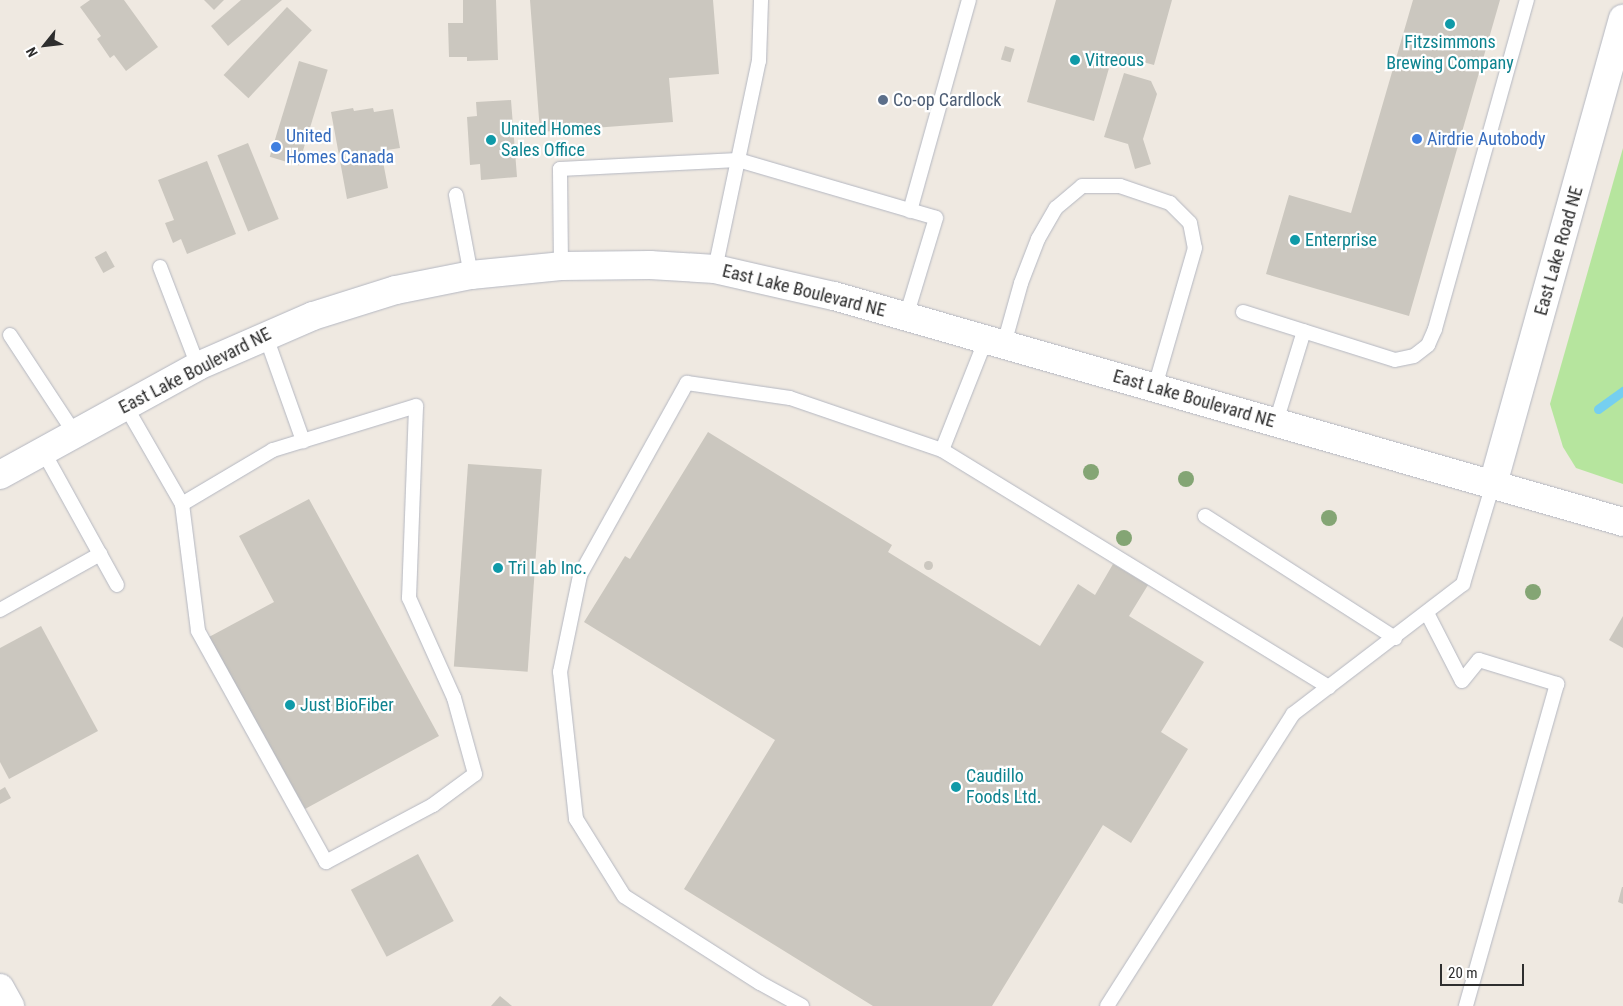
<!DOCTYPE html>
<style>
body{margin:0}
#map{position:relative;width:1623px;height:1006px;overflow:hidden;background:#efe9e1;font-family:"Roboto Condensed",sans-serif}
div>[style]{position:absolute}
.green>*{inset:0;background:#b6e59e}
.stream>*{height:9px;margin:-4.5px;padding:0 4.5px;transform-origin:4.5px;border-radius:4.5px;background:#75cff0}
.building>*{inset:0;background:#cbc7bf;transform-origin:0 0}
.round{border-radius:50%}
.roads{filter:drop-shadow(0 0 1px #b4b7c1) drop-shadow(0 0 1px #b4b7c1)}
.service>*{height:14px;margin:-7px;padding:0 7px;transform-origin:7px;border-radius:7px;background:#fff}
.minor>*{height:28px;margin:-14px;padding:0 14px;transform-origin:14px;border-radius:14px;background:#fff}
.tertiary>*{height:28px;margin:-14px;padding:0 14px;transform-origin:14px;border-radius:14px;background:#fff}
.secondary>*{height:28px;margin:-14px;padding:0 14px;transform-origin:14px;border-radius:14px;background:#fff}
.trees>*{width:16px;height:16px;margin:-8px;border-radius:50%;background:#84a574}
.dots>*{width:14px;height:14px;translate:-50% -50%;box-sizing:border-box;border:2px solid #fff;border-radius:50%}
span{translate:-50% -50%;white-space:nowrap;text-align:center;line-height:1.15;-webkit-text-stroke:4.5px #fff;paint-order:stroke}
.culture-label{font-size:18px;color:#0d838f}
.left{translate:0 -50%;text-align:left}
.service-label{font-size:18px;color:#4e5e75}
.shop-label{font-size:18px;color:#366cbe}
.street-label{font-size:18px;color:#2e2e2e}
.north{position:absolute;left:20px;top:20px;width:50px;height:50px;-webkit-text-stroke:4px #fff;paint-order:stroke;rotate:241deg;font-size:14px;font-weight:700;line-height:20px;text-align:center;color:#2e2e2e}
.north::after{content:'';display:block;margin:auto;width:18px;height:22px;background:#2e2e2e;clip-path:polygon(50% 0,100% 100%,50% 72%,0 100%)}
.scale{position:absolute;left:1440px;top:964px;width:84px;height:22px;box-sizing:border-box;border:2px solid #2e2e2e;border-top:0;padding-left:6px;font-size:15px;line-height:18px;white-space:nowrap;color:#2e2e2e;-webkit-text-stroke:4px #fff;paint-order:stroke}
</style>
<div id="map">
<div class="green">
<i style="clip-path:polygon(1623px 148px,1623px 484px,1576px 468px,1563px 447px,1550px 404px)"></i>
</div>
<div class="stream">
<i style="left:1598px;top:409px;width:31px;rotate:-36deg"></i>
</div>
<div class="building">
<i style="clip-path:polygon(90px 0,124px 0,158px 47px,126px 71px,114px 55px,110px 58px,97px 39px,101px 36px,80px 7px)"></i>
<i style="clip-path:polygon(204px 0,224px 0,214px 10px)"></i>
<i style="clip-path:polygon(241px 0,282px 0,228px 46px,211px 26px)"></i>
<i style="clip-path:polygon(463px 0,496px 0,498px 60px,467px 61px,467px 57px,449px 57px,448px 23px,463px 23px)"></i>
<i style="clip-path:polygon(530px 0,713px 0,719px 74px,669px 78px,673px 122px,540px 132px)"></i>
<i style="clip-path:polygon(1056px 0,1172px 0,1154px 65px,1113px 54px,1094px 121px,1027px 102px)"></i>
<i style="clip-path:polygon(1413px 0,1500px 0,1409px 316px,1266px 274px,1289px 195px,1351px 213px)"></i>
<i style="left:287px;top:7px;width:34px;height:93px;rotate:43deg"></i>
<i style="left:1005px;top:46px;width:10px;height:14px;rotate:17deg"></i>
<i style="left:299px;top:61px;width:30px;height:100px;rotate:17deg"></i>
<i style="clip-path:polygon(1124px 73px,1151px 81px,1157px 94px,1143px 139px,1151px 164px,1135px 169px,1128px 144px,1104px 137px)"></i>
<i style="clip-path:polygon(511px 100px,517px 177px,481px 180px,480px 164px,470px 165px,467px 117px,477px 116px,476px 102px)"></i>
<i style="clip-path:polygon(353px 108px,354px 111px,373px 108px,374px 112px,393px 109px,400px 148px,381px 151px,388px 188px,347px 199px,331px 112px)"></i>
<i style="left:248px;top:143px;width:82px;height:33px;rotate:68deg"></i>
<i style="clip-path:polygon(207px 161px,236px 234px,187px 254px,181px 239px,173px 243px,165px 223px,174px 220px,158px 180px)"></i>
<i style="left:106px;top:251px;width:18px;height:13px;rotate:61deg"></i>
<i style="clip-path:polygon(708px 432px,892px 545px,888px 552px,1040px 646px,1078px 584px,1095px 595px,1113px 564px,1148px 585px,1129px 616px,1204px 662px,1161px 732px,1188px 749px,1131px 843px,1103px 825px,992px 1006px,873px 1006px,684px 889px,775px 740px,584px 622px,625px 556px,630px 559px)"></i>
<i style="left:468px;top:464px;width:74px;height:203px;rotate:4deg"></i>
<i style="clip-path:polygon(309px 499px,439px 736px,305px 809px,209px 637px,274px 602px,239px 536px)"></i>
<i class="round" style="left:923.5px;top:560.5px;width:9px;height:9px"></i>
<i style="clip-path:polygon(1623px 616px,1623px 648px,1609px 640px)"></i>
<i style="clip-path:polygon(41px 626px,98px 731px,9px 779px,0 762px,0 648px)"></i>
<i style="clip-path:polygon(5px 787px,11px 798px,0 804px,0 790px)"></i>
<i style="left:418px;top:854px;width:76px;height:76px;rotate:62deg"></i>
<i style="clip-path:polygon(1622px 887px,1623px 887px,1623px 904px,1618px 902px)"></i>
<i style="clip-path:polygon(500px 996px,512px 1006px,491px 1006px)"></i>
</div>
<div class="roads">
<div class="service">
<i style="left:456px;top:195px;width:81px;rotate:79.4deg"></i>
<i style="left:910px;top:211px;width:219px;rotate:-74.4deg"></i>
<i style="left:561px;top:266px;width:97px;rotate:-90.6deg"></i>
<i style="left:560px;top:169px;width:178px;rotate:-2.9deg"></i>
<i style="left:738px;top:160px;width:206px;rotate:16.3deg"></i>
<i style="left:936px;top:218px;width:103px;rotate:106.9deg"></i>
<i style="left:160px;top:267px;width:106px;rotate:69deg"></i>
<i style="left:715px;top:269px;width:213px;rotate:-78.1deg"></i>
<i style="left:759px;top:61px;width:61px;rotate:-88.1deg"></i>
<i style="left:1243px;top:312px;width:159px;rotate:17.5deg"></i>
<i style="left:1395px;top:360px;width:19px;rotate:-12deg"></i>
<i style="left:1414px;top:356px;width:18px;rotate:-38deg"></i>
<i style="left:1428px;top:345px;width:17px;rotate:-66deg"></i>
<i style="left:1435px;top:329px;width:342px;rotate:-74.4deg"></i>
<i style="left:265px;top:334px;width:114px;rotate:70.4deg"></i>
<i style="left:10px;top:335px;width:118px;rotate:56.7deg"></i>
<i style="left:986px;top:339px;width:119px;rotate:111.6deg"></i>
<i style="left:942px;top:450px;width:454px;rotate:31.5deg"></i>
<i style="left:1004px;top:344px;width:63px;rotate:-74.4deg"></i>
<i style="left:1021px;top:283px;width:47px;rotate:-68.9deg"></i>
<i style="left:1038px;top:239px;width:36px;rotate:-60deg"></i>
<i style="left:1056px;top:208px;width:34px;rotate:-40deg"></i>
<i style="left:1082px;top:186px;width:38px"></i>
<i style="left:1120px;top:186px;width:53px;rotate:18.8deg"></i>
<i style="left:1170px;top:203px;width:28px;rotate:45deg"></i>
<i style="left:1190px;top:223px;width:25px;rotate:79deg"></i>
<i style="left:1195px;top:248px;width:145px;rotate:106.1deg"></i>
<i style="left:125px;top:405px;width:114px;rotate:60.1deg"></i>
<i style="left:182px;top:504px;width:128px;rotate:82.8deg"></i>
<i style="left:198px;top:631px;width:264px;rotate:61deg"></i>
<i style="left:326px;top:862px;width:121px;rotate:-28deg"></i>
<i style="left:433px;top:805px;width:52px;rotate:-36.4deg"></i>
<i style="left:475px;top:774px;width:79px;rotate:-105.4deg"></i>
<i style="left:454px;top:698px;width:110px;rotate:-114.2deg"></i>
<i style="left:409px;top:598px;width:192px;rotate:-87.9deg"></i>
<i style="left:416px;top:406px;width:150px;rotate:162.9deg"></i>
<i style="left:273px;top:450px;width:106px;rotate:149.3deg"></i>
<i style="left:1276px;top:422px;width:95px;rotate:-72.9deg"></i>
<i style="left:43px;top:451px;width:153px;rotate:61.1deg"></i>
<i style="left:1205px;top:516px;width:226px;rotate:32.7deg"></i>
<i style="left:0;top:610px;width:115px;rotate:-29.2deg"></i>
<i style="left:1427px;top:613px;width:76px;rotate:62.8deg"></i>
<i style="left:1462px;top:681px;width:27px;rotate:-51deg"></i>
<i style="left:1479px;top:660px;width:82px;rotate:17.1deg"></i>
<i style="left:1557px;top:684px;width:335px;rotate:105.8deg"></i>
<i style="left:802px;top:1006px;width:48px;rotate:-151.3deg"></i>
<i style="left:760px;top:983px;width:161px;rotate:-147.4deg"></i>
<i style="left:624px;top:896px;width:91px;rotate:-121.9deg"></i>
<i style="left:576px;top:819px;width:148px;rotate:-96.2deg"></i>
<i style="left:560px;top:672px;width:99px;rotate:-78.3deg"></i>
<i style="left:580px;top:575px;width:220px;rotate:-60.9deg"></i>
<i style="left:687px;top:383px;width:104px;rotate:8.3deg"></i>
<i style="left:790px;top:398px;width:161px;rotate:18.9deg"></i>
<i style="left:1107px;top:1006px;width:346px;rotate:-57.5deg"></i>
<i style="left:1293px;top:714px;width:214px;rotate:-37.4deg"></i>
<i style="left:1463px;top:584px;width:104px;rotate:-73.3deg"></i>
</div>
<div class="minor">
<i style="left:0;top:988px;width:21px;rotate:61deg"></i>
</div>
<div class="tertiary">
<i style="left:1493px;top:484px;width:483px;rotate:-74.4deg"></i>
</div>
<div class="secondary">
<i style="left:0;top:475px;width:226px;rotate:-28.8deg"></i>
<i style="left:198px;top:366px;width:125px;rotate:-23.5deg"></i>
<i style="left:313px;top:316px;width:87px;rotate:-17.4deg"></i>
<i style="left:396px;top:290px;width:76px;rotate:-11.3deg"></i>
<i style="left:471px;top:275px;width:90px;rotate:-5.7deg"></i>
<i style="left:561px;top:266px;width:89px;rotate:-0.6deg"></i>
<i style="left:650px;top:265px;width:65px;rotate:3.5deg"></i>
<i style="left:715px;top:269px;width:122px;rotate:12.8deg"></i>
<i style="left:834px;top:296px;width:821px;rotate:15.98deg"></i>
</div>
</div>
<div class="trees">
<i style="left:1091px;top:472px"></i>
<i style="left:1186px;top:479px"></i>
<i style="left:1329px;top:518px"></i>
<i style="left:1124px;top:538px"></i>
<i style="left:1533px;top:592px"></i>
</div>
<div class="dots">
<i style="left:1450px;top:24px;background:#0f9aa8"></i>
<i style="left:1075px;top:60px;background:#0f9aa8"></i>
<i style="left:883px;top:100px;background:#5c6f8a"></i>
<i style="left:1417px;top:139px;background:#3f7fe0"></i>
<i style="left:491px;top:140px;background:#0f9aa8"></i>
<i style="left:276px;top:147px;background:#3f7fe0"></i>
<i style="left:1295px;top:240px;background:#0f9aa8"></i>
<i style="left:498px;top:568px;background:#0f9aa8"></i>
<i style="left:290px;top:705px;background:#0f9aa8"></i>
<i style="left:956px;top:787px;background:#0f9aa8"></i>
</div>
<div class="culture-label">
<span style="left:1450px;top:53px">Fitzsimmons<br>Brewing Company</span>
<span class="left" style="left:1085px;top:60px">Vitreous</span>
<span class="left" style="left:501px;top:140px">United Homes<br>Sales Office</span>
<span class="left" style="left:1305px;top:240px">Enterprise</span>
<span class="left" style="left:508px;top:568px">Tri Lab Inc.</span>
<span class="left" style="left:300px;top:705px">Just BioFiber</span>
<span class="left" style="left:966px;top:787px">Caudillo<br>Foods Ltd.</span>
</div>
<div class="service-label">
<span class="left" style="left:893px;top:100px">Co-op Cardlock</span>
</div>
<div class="shop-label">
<span class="left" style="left:286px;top:147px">United<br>Homes Canada</span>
<span class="left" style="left:1427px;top:139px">Airdrie Autobody</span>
</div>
<div class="street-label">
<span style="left:1559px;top:251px;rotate:-74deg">East Lake Road NE</span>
<span style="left:804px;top:291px;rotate:14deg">East Lake Boulevard NE</span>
<span style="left:195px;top:371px;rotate:-27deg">East Lake Boulevard NE</span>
<span style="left:1194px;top:399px;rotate:16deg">East Lake Boulevard NE</span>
</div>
<div class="north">N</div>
<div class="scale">20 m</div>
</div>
